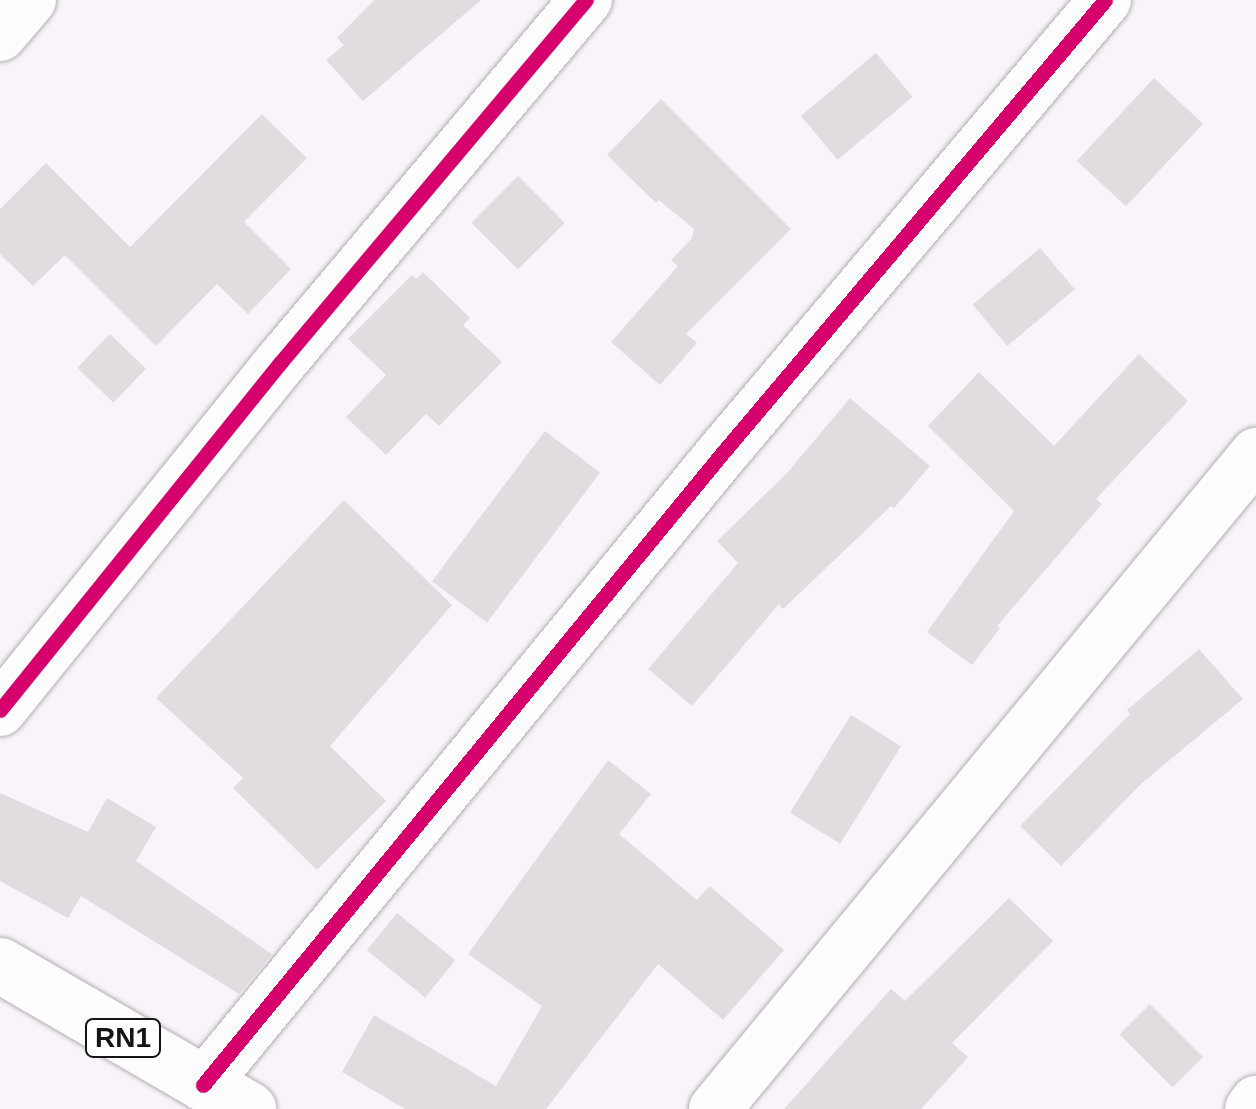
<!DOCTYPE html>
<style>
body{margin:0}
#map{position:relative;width:1256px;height:1109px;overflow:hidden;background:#f9f4fa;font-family:Helvetica,sans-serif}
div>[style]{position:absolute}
.building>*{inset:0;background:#e0dce0;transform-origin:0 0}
.roads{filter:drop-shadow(0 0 2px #b3afb3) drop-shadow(0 0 2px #b3afb3)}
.minor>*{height:52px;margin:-26px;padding:0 26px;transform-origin:26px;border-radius:26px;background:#fefdfe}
.trunk>*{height:55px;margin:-27.5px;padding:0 27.5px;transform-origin:27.5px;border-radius:27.5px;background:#fefdfe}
.cycleway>*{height:15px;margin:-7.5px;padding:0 7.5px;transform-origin:7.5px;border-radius:7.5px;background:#d6006c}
span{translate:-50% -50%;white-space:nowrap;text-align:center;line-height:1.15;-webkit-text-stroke:10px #fff;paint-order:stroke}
.shield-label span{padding:2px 8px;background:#fff;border:2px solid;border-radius:8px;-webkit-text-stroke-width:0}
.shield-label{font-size:28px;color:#171418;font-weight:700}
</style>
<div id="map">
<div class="building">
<i style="clip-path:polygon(374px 0,481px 0,363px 101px,326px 60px,344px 45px,337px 38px)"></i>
<i style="left:876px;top:53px;width:57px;height:98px;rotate:50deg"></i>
<i style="left:1154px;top:78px;width:67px;height:113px;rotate:43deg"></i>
<i style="clip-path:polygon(661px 99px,791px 229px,686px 334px,697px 343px,660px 385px,611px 342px,678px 266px,671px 260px,692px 238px,694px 229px,659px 200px,656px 203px,607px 155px)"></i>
<i style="clip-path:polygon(262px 114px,307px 158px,244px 222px,291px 269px,248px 314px,217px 284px,156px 346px,65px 255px,33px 286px,0 254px,0 209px,46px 163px,130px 247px)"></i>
<i style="left:518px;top:176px;width:66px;height:66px;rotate:45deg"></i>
<i style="left:1040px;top:248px;width:54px;height:88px;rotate:50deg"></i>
<i style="clip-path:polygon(423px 272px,470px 318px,463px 325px,502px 362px,439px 426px,426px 414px,386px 455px,346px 417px,386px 375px,348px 339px,412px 275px,416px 279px)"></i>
<i style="left:110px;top:334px;width:50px;height:47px;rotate:44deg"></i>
<i style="clip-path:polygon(1139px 354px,1188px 401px,1096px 499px,1102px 504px,997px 626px,1000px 628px,972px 665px,927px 632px,1014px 511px,928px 426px,979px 372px,1054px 446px)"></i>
<i style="clip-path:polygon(850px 398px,930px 466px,894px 508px,891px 506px,783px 609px,779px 604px,692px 706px,648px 669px,738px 563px,717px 541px,787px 473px)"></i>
<i style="left:545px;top:431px;width:69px;height:188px;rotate:37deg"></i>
<i style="clip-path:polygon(344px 500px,452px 605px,330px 746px,386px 801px,317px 870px,233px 788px,243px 778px,156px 698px)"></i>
<i style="clip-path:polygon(1199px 649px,1243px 699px,1142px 783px,1061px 866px,1020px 826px,1130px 714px,1127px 710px)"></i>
<i style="left:851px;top:715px;width:59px;height:115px;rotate:32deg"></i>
<i style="clip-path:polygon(608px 760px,651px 794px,619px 834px,697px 900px,710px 886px,784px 950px,723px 1020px,658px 964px,546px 1109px,405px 1109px,342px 1072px,374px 1015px,496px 1086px,542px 1006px,468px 954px)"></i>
<i style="clip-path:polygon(0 793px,88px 832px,107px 798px,156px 827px,136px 861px,272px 954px,239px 994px,81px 896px,68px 918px,0 881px)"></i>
<i style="clip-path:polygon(1009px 898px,1053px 941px,952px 1043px,968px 1057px,921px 1109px,784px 1109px,891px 989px,905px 1001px)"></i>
<i style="left:397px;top:913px;width:75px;height:48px;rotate:39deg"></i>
<i style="left:1150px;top:1004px;width:75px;height:43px;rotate:45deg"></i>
</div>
<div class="roads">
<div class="minor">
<i style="left:0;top:35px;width:46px;rotate:-49.4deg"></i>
<i style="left:0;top:710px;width:446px;rotate:-51.1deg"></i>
<i style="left:280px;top:363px;width:475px;rotate:-49.9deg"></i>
<i style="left:203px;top:1085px;width:813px;rotate:-50.59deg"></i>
<i style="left:719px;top:457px;width:598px;rotate:-49.81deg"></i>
<i style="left:715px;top:1109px;width:850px;rotate:-50.44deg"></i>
<i style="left:1251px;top:1109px;width:9px;rotate:-54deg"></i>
</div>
<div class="trunk">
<i style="left:0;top:965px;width:287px;rotate:30.1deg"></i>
</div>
</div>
<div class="cycleway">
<i style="left:0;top:710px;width:446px;rotate:-51.1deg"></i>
<i style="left:280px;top:363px;width:475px;rotate:-49.9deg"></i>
<i style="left:203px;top:1085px;width:813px;rotate:-50.59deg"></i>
<i style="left:719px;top:457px;width:598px;rotate:-49.81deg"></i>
</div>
<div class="shield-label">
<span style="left:123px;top:1038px">RN1</span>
</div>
</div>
